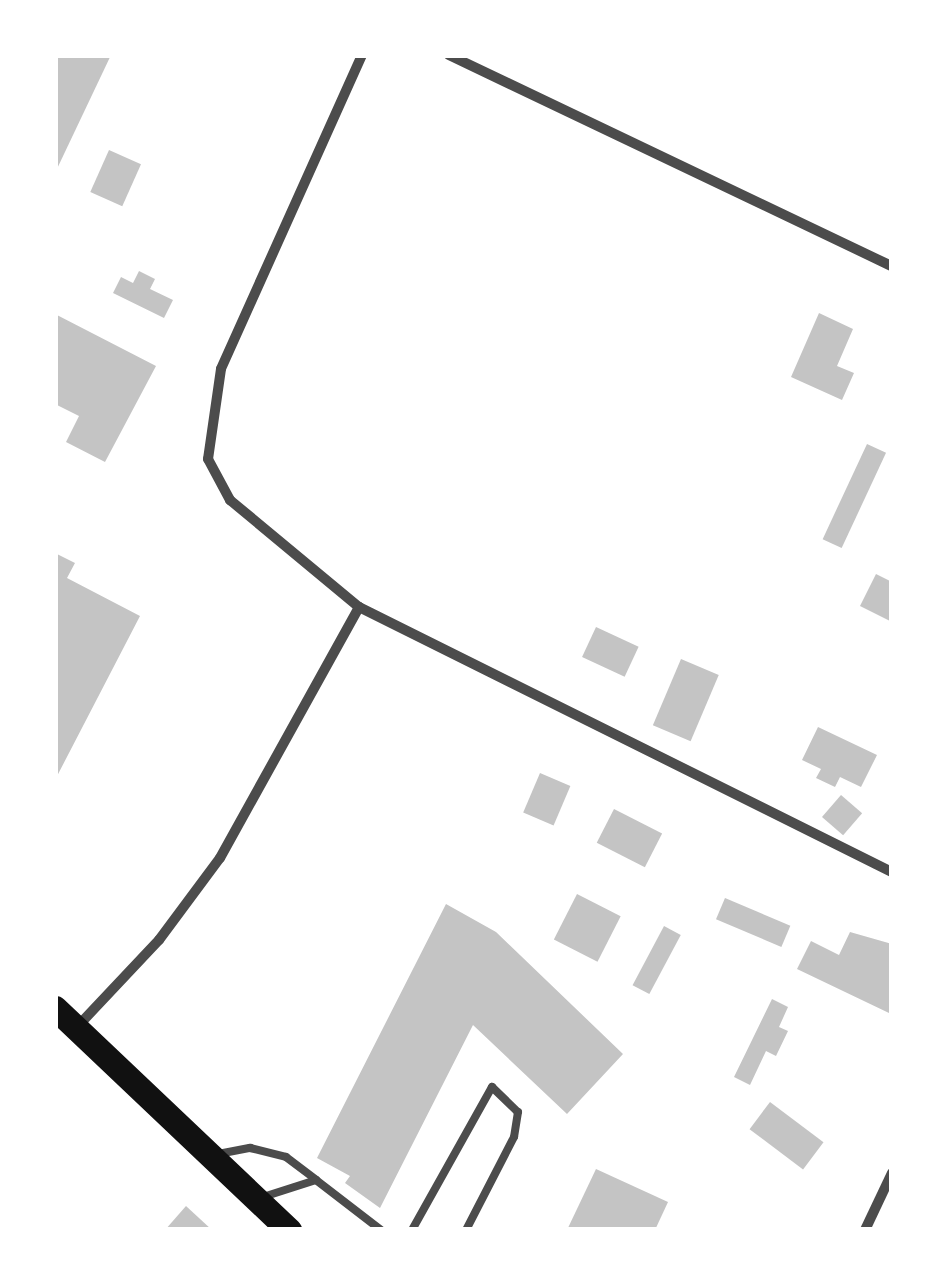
<!DOCTYPE html>
<style>
body{margin:0}
#map{position:relative;width:947px;height:1285px;overflow:hidden;background:#fff;font-family:Overpass,sans-serif}
div>[style]{position:absolute}
.building>*{inset:0;background:#c4c4c4;transform-origin:0 0}
.service>*{height:8px;margin:-4px;padding:0 4px;transform-origin:4px;border-radius:4px;background:#4c4c4c}
.minor>*{height:10px;margin:-5px;padding:0 5px;transform-origin:5px;border-radius:5px;background:#4c4c4c}
.primary>*{height:25px;margin:-12.5px;padding:0 12.5px;transform-origin:12.5px;border-radius:12.5px;background:#111}
span{translate:-50% -50%;white-space:nowrap;text-align:center;line-height:1.15;-webkit-text-stroke:8px #fff;paint-order:stroke}
.frame{position:absolute;inset:0;border:58px solid #fff;pointer-events:none}
</style>
<div id="map">
<div class="building">
<i style="clip-path:polygon(55px 55px,111px 55px,55px 173px)"></i>
<i style="left:109px;top:150px;width:35px;height:46px;rotate:24deg"></i>
<i style="clip-path:polygon(139px 271px,155px 279px,150px 289px,173px 300px,164px 318px,113px 293px,121px 277px,133px 283px)"></i>
<i style="clip-path:polygon(819px 313px,853px 329px,837px 366px,854px 373px,842px 400px,791px 377px)"></i>
<i style="clip-path:polygon(55px 314px,156px 366px,105px 462px,66px 442px,79px 416px,55px 404px)"></i>
<i style="left:867px;top:444px;width:21px;height:105px;rotate:25deg"></i>
<i style="clip-path:polygon(55px 553px,75px 563px,67px 578px,140px 616px,55px 780px)"></i>
<i style="clip-path:polygon(876px 574px,892px 582px,892px 622px,860px 606px)"></i>
<i style="left:596px;top:627px;width:47px;height:33px;rotate:25deg"></i>
<i style="left:681px;top:659px;width:41px;height:72px;rotate:23deg"></i>
<i style="clip-path:polygon(818px 727px,877px 755px,861px 787px,840px 777px,835px 787px,816px 778px,821px 769px,802px 760px)"></i>
<i style="left:540px;top:773px;width:33px;height:43px;rotate:23deg"></i>
<i style="left:841px;top:795px;width:28px;height:29px;rotate:41deg"></i>
<i style="left:614px;top:809px;width:54px;height:38px;rotate:27deg"></i>
<i style="left:577px;top:894px;width:49px;height:51px;rotate:27deg"></i>
<i style="left:725px;top:898px;width:71px;height:23px;rotate:23deg"></i>
<i style="clip-path:polygon(446px 904px,496px 932px,623px 1054px,567px 1114px,473px 1025px,380px 1208px,345px 1183px,350px 1176px,317px 1158px)"></i>
<i style="left:664px;top:926px;width:19px;height:67px;rotate:28deg"></i>
<i style="clip-path:polygon(850px 932px,892px 944px,889px 1013px,797px 969px,811px 941px,839px 955px)"></i>
<i style="clip-path:polygon(772px 999px,788px 1007px,779px 1027px,788px 1031px,776px 1056px,766px 1051px,750px 1085px,734px 1077px)"></i>
<i style="left:770px;top:1102px;width:67px;height:34px;rotate:37deg"></i>
<i style="clip-path:polygon(596px 1169px,668px 1202px,655px 1230px,567px 1230px)"></i>
<i style="clip-path:polygon(186px 1206px,212px 1230px,165px 1230px)"></i>
</div>
<div class="service">
<i style="left:218px;top:1154px;width:33px;rotate:-11deg"></i>
<i style="left:250px;top:1148px;width:37px;rotate:14deg"></i>
<i style="left:286px;top:1157px;width:38px;rotate:37deg"></i>
<i style="left:316px;top:1180px;width:59px;rotate:162.2deg"></i>
<i style="left:316px;top:1180px;width:82px;rotate:37.6deg"></i>
<i style="left:412px;top:1230px;width:164px;rotate:-60.8deg"></i>
<i style="left:492px;top:1087px;width:36px;rotate:44deg"></i>
<i style="left:518px;top:1112px;width:25px;rotate:99deg"></i>
<i style="left:514px;top:1137px;width:105px;rotate:117.3deg"></i>
</div>
<div class="minor">
<i style="left:362px;top:55px;width:344px;rotate:114.2deg"></i>
<i style="left:221px;top:369px;width:91px;rotate:98.2deg"></i>
<i style="left:208px;top:459px;width:47px;rotate:61.8deg"></i>
<i style="left:230px;top:500px;width:168px;rotate:39.7deg"></i>
<i style="left:359px;top:607px;width:595px;rotate:26.44deg"></i>
<i style="left:449px;top:55px;width:491px;rotate:25.5deg"></i>
<i style="left:77px;top:1027px;width:120px;rotate:-46.7deg"></i>
<i style="left:159px;top:940px;width:102px;rotate:-53.4deg"></i>
<i style="left:220px;top:858px;width:287px;rotate:-61deg"></i>
<i style="left:865px;top:1230px;width:63px;rotate:-64.7deg"></i>
</div>
<div class="primary">
<i style="left:55px;top:1008px;width:323px;rotate:43.5deg"></i>
</div>
<div class="frame"></div>
</div>
